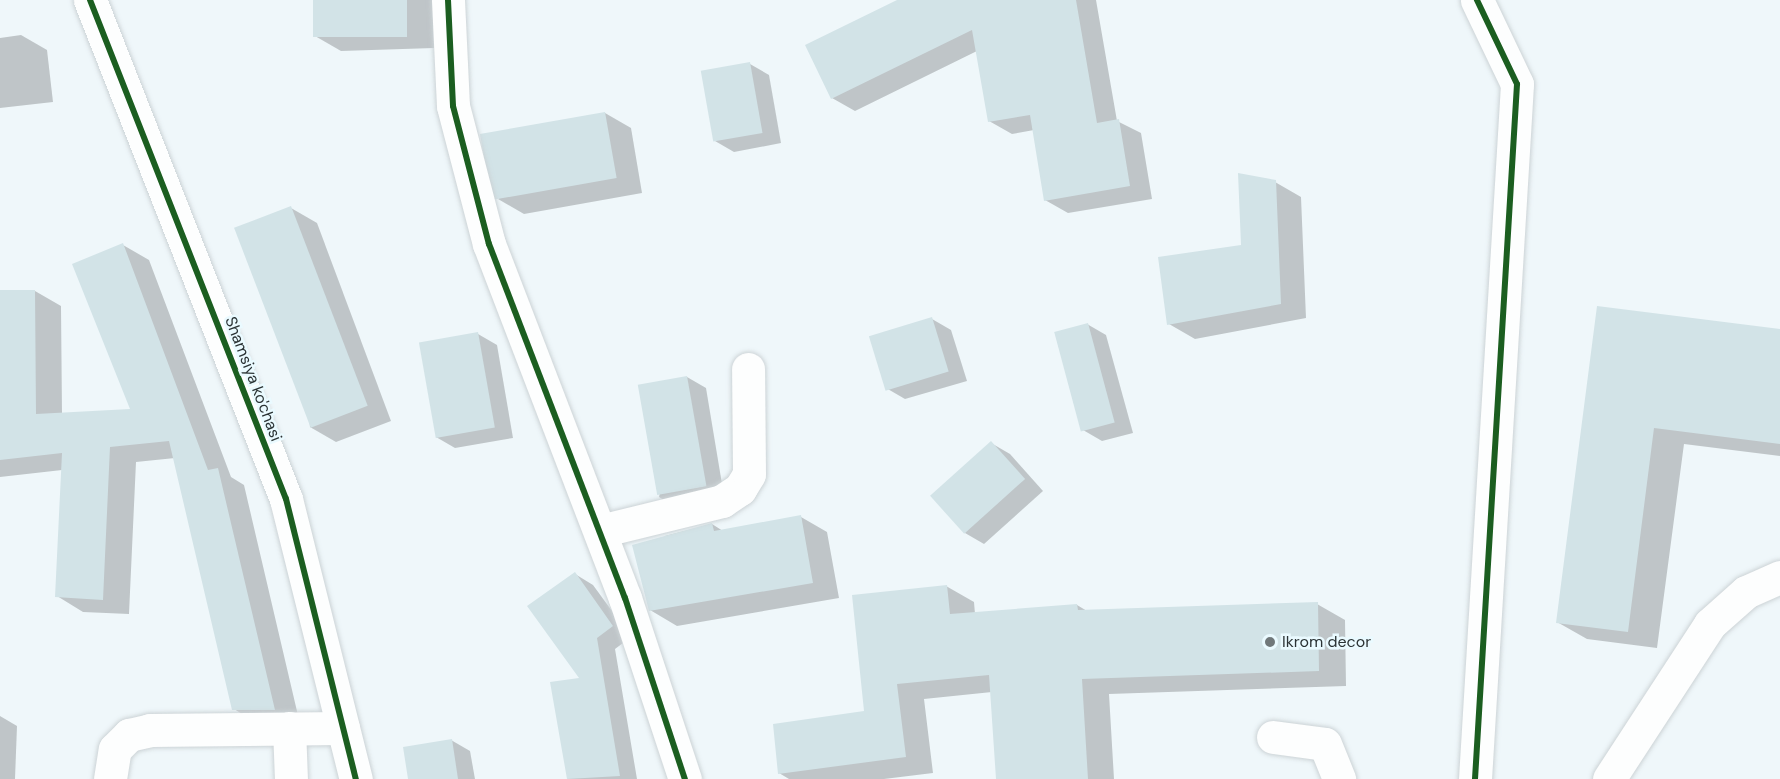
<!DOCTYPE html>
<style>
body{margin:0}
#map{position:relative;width:1780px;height:779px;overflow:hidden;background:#eff7fa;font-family:"DM Sans",sans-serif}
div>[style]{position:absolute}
.shadow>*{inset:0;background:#0003}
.building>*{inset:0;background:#d2e3e7;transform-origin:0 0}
.roads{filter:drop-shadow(0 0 2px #ccd3d6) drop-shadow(0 0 2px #ccd3d6)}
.minor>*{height:33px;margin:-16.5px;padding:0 16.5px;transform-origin:16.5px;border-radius:16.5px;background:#fdfefe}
.cycleway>*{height:6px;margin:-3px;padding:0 3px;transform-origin:3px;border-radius:3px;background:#1b5e20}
.dots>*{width:16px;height:16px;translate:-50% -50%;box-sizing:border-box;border:3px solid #eafaff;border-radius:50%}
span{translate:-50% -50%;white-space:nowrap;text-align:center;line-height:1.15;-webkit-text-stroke:5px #eafaff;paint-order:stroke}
.street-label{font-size:16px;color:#2b3335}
.poi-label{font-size:16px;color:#2b3335}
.left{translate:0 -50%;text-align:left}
</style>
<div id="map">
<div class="shadow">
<i style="clip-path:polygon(314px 0,433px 0,434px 48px,341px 51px,315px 36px)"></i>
<i style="clip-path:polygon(900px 0,1096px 0,1117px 121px,1141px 133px,1152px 199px,1068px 213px,1045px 200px,1034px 130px,1012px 134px,989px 121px,977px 51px,855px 111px,832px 98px)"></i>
<i style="clip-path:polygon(21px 35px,47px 50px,53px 102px,0 108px,0 38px)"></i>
<i style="clip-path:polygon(750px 64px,769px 75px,781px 143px,734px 152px,715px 141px)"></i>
<i style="clip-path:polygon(605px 113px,631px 128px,642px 193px,524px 214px,498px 199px)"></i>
<i style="clip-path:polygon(1275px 182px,1301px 197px,1306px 318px,1195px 339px,1169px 324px,1243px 247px)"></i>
<i style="clip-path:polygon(291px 208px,317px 223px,391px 421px,336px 442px,310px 427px)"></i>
<i style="clip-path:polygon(123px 245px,149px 260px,231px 477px,244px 485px,300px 724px,260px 725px,234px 709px,175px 458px,136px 462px,129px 614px,83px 612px,57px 596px,62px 470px,0 477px,0 291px,35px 291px,61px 306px,62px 414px,132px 410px)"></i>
<i style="clip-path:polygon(1598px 307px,1780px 330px,1780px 456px,1684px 444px,1657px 648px,1587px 639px,1557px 622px)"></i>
<i style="clip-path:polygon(932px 319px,951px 330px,967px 381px,905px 399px,886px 388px)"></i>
<i style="clip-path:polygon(1087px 324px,1106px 335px,1133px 433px,1102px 441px,1083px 430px)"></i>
<i style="clip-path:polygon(478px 334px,497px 345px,513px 438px,455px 448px,436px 437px)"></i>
<i style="clip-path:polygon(687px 377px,706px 388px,724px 496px,677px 508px,659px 497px)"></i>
<i style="clip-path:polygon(991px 443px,1010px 454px,1043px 491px,984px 544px,965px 533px)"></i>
<i style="clip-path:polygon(801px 517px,827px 532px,839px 598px,677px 626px,650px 610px,665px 536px,712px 524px,723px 531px)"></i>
<i style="clip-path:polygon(575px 574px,593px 585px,631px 637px,615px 649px,637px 779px,568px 779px,552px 683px,581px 679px)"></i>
<i style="clip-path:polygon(946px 586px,974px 602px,975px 614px,1077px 605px,1087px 611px,1317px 604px,1345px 620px,1346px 686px,1109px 694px,1114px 779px,998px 779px,992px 692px,924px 699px,933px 773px,884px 779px,789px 779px,779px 773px,866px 712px)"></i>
<i style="clip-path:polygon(0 716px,17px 726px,15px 779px,0 779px)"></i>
<i style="clip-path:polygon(451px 740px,470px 751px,475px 779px,410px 779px)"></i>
</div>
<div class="building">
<i style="left:313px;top:0;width:94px;height:37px"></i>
<i style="clip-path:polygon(897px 0,1076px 0,1097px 123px,1119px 119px,1130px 186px,1044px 201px,1030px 115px,988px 122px,972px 30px,831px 99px,805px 45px)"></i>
<i style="left:750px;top:62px;width:72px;height:50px;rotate:80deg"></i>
<i style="left:605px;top:112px;width:67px;height:127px;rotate:80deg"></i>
<i style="clip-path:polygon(1238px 173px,1276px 180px,1281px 304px,1167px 325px,1158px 257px,1241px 245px)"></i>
<i style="left:291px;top:206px;width:214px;height:61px;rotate:69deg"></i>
<i style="clip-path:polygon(123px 243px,208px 470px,218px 468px,275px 710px,232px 710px,169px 441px,110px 447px,103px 600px,55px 597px,62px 453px,0 460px,0 290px,35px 290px,36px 414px,130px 409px,72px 264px)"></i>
<i style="clip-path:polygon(1597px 306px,1780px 329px,1780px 444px,1654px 428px,1628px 632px,1556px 623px)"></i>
<i style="left:932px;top:317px;width:57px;height:66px;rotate:73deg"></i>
<i style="left:1088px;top:323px;width:103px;height:35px;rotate:75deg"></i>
<i style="left:478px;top:332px;width:97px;height:60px;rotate:80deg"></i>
<i style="left:687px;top:376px;width:112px;height:50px;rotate:80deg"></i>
<i style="left:991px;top:441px;width:51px;height:82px;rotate:48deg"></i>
<i style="clip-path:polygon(801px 515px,813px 583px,649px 611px,632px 545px,712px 523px,714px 531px)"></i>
<i style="clip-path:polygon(575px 572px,613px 626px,597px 638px,620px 776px,567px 779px,550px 682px,579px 678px,527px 606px)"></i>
<i style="clip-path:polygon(947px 585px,950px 614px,1077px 604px,1078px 610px,1318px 602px,1319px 671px,1082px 679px,1088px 779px,996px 779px,989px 675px,897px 684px,906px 757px,778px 774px,773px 724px,864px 711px,852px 595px)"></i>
<i style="clip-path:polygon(452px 739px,458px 779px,408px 779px,403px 747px)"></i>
</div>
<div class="roads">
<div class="minor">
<i style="left:90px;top:0;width:536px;rotate:68.56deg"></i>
<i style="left:286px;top:499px;width:289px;rotate:76deg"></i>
<i style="left:448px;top:0;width:106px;rotate:87.3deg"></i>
<i style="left:453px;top:106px;width:143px;rotate:75.4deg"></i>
<i style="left:489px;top:244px;width:379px;rotate:69deg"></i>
<i style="left:625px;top:598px;width:191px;rotate:71.7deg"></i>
<i style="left:600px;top:531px;width:126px;rotate:-13.8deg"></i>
<i style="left:722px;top:501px;width:22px;rotate:-34deg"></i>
<i style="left:740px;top:489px;width:17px;rotate:-59deg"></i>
<i style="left:749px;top:474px;width:105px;rotate:-90.5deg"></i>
<i style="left:289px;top:728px;width:51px;rotate:87.8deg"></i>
<i style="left:1273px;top:737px;width:52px;rotate:7.7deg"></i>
<i style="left:1325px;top:744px;width:38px;rotate:68deg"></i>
<i style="left:110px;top:779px;width:30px;rotate:-81deg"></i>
<i style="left:115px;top:749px;width:20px;rotate:-45deg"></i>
<i style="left:129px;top:735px;width:22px;rotate:-13deg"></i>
<i style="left:150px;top:730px;width:193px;rotate:-0.6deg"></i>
<i style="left:1475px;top:779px;width:696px;rotate:-86.54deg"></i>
<i style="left:1517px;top:84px;width:93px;rotate:-115.5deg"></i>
<i style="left:1609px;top:779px;width:185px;rotate:-56.9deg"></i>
<i style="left:1710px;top:624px;width:48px;rotate:-41.6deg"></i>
<i style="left:1746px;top:592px;width:37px;rotate:-24deg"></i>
</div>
</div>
<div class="cycleway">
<i style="left:90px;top:0;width:536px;rotate:68.56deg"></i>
<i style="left:286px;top:499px;width:289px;rotate:76deg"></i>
<i style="left:448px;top:0;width:106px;rotate:87.3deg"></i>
<i style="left:453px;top:106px;width:143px;rotate:75.4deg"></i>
<i style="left:489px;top:244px;width:379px;rotate:69deg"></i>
<i style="left:625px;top:598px;width:191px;rotate:71.7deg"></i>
<i style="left:1475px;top:779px;width:696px;rotate:-86.54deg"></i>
<i style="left:1517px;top:84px;width:93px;rotate:-115.5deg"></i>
</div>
<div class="dots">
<i style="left:1270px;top:642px;background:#70787a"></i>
</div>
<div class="street-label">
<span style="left:253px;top:379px;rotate:69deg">Shamsiya ko'chasi</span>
</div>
<div class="poi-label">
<span class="left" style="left:1282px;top:642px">Ikrom decor</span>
</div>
</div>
